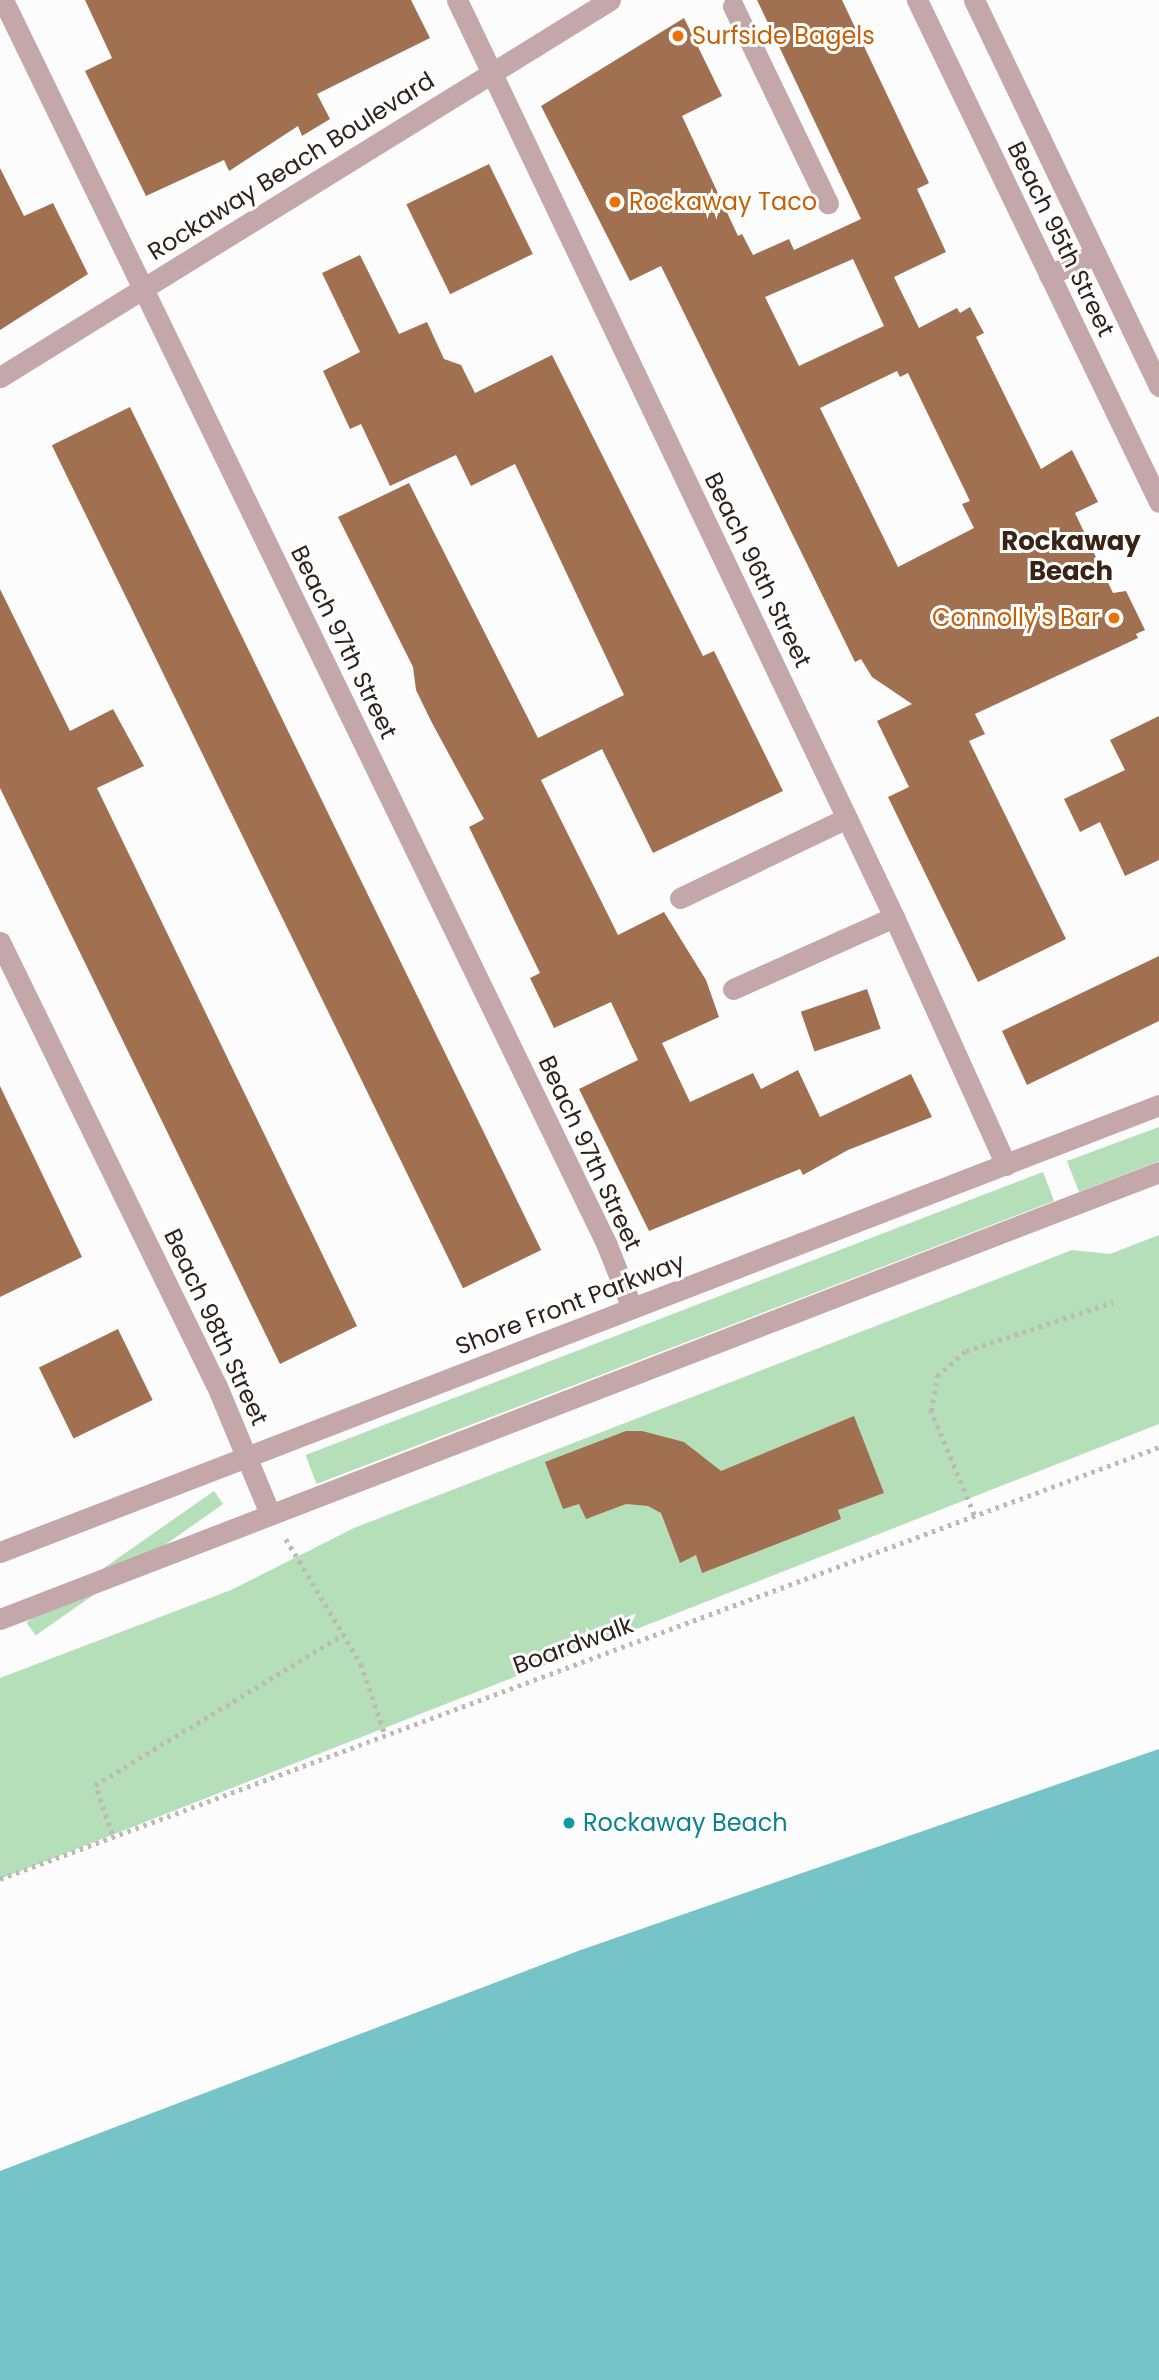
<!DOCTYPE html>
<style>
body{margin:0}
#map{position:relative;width:1159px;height:2380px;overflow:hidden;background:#fcfcfc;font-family:Poppins,sans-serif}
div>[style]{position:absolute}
.green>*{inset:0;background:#b4dfb9;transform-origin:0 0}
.water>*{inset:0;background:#76c3c8}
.building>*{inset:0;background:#a17051;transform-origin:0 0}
.path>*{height:4.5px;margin-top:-2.25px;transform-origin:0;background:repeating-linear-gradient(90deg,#bdb9b7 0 3.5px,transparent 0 8.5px)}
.minor>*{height:21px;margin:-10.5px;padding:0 10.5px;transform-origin:10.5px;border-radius:10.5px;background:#c4a7a9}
.dots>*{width:19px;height:19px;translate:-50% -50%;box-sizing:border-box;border:4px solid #fff;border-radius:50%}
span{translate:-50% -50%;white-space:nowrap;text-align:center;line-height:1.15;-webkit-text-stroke:6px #fff;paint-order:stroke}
.food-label{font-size:24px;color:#c56008}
.left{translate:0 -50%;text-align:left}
.right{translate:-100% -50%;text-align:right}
.street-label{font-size:24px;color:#2e221b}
.culture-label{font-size:24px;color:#0d838f}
.neighbourhood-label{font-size:26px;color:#3a2314;font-weight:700}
</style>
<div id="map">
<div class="green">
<i style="clip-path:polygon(1159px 1127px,1159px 1161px,1079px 1192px,1067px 1161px)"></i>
<i style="left:1043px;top:1172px;width:31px;height:790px;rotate:69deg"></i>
<i style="clip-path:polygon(1159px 1235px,1159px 1424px,0 1879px,0 1678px,231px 1590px,354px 1528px,1072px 1250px,1110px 1254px)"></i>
<i style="left:214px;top:1491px;width:16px;height:229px;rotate:55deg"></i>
</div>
<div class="water">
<i style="clip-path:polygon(1159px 1749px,1159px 2380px,0 2380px,0 2171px,578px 1951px)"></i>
</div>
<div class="building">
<i style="clip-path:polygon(85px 0,411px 0,430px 38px,317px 94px,330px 119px,302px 136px,298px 126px,229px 171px,224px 160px,146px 196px,85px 71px,112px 58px)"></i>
<i style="clip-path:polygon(evenodd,757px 0,842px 0,929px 183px,917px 189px,946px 252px,894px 277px,919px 328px,957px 308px,960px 313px,970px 307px,984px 333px,976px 337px,1041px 469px,1072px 450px,1098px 502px,1075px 513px,1113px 593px,1126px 591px,1145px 630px,1136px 634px,1138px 638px,975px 714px,985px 734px,969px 741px,1066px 939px,978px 982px,888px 797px,909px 787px,877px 721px,912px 704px,872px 677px,861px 659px,855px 662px,661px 266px,630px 281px,541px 106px,684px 18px,722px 96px,682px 116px,738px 236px,742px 234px,753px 255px,789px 239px,794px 250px,861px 219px,757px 0,853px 259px,884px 326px,799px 366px,765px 297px,853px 259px,757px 0,897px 371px,900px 377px,908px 373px,970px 501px,962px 504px,974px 528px,898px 567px,820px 408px,897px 371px)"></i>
<i style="left:489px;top:164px;width:100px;height:92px;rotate:64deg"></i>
<i style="clip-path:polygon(0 168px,24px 216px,53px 203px,88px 274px,0 330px)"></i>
<i style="clip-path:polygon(360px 255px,399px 334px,427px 322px,444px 359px,461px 365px,475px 393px,552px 355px,703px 656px,714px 651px,783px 791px,653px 853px,602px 749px,541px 780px,618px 935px,664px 912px,706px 980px,719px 1017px,662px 1043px,690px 1102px,753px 1073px,761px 1089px,798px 1070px,820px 1117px,911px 1074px,932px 1117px,848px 1150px,803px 1175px,800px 1169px,649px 1231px,579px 1089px,638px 1060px,611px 1002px,554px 1028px,530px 978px,540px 973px,469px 827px,484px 819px,431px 721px,416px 690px,413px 667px,338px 517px,409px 483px,538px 738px,624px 695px,515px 464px,471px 486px,456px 455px,390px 486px,361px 424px,350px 429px,323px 371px,360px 352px,322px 273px)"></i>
<i style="left:130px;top:407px;width:938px;height:87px;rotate:64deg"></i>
<i style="clip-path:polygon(0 589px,70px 731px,113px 709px,144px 766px,97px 788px,357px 1326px,280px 1364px,0 788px)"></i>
<i style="clip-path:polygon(1159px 716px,1159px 860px,1125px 876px,1100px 822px,1080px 832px,1064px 799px,1125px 770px,1110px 740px)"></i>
<i style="clip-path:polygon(1159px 956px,1159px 1021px,1027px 1085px,1002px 1031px)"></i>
<i style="left:867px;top:989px;width:42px;height:70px;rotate:71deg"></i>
<i style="clip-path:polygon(0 1086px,82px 1257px,0 1297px)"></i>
<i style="left:118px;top:1329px;width:79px;height:88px;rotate:64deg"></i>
<i style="clip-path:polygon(854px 1416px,884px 1493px,838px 1510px,841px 1519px,702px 1573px,696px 1555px,680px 1563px,661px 1513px,648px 1506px,626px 1504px,586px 1519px,579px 1504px,563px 1509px,545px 1462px,626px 1431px,642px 1431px,684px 1442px,721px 1471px)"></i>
</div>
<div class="path">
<i style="left:974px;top:1515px;width:113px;rotate:-112.5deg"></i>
<i style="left:931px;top:1411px;width:36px;rotate:-80deg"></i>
<i style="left:937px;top:1376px;width:38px;rotate:-41deg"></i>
<i style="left:966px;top:1351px;width:155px;rotate:-18.4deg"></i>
<i style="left:286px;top:1539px;width:146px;rotate:59deg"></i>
<i style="left:361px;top:1664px;width:74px;rotate:71.1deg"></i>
<i style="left:112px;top:1834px;width:52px;rotate:-109.1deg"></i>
<i style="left:95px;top:1785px;width:291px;rotate:-31.2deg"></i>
<i style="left:0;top:1879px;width:1237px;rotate:-20.44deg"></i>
</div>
<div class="minor">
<i style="left:3px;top:0;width:1382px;rotate:64.12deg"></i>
<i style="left:606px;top:1243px;width:70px;rotate:68.2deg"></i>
<i style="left:457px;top:0;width:1016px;rotate:64.52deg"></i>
<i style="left:894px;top:917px;width:272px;rotate:65.7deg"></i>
<i style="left:917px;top:0;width:557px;rotate:64.26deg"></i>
<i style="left:974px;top:0;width:428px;rotate:64.4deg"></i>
<i style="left:733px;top:6px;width:219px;rotate:64.3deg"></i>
<i style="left:1049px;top:275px;width:51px;rotate:-24.1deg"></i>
<i style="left:0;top:377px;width:717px;rotate:-31.72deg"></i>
<i style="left:680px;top:898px;width:185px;rotate:-25.6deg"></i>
<i style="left:0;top:942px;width:492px;rotate:64deg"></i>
<i style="left:216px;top:1384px;width:141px;rotate:67.4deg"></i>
<i style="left:733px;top:989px;width:176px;rotate:-24.1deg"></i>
<i style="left:0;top:1552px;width:1242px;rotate:-21.09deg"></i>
<i style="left:0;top:1619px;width:1242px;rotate:-21.09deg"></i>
</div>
<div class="dots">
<i style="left:678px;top:36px;background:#e8710a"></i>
<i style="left:615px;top:202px;background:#e8710a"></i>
<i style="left:1114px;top:618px;background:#e8710a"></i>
<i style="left:569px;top:1823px;background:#0f9aa8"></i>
</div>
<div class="food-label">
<span class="left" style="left:692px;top:36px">Surfside Bagels</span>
<span class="left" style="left:629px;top:202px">Rockaway Taco</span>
<span class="right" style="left:1100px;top:618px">Connolly's Bar</span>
</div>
<div class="street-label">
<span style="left:291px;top:166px;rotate:-32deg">Rockaway Beach Boulevard</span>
<span style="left:1061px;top:239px;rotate:64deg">Beach 95th Street</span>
<span style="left:758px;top:570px;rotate:64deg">Beach 96th Street</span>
<span style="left:344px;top:642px;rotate:64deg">Beach 97th Street</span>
<span style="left:590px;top:1153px;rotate:65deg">Beach 97th Street</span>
<span style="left:570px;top:1304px;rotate:-21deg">Shore Front Parkway</span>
<span style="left:216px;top:1327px;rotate:65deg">Beach 98th Street</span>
<span style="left:573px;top:1645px;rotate:-20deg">Boardwalk</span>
</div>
<div class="culture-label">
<span class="left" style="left:583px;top:1823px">Rockaway Beach</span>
</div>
<div class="neighbourhood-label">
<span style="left:1071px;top:557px">Rockaway<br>Beach</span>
</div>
</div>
